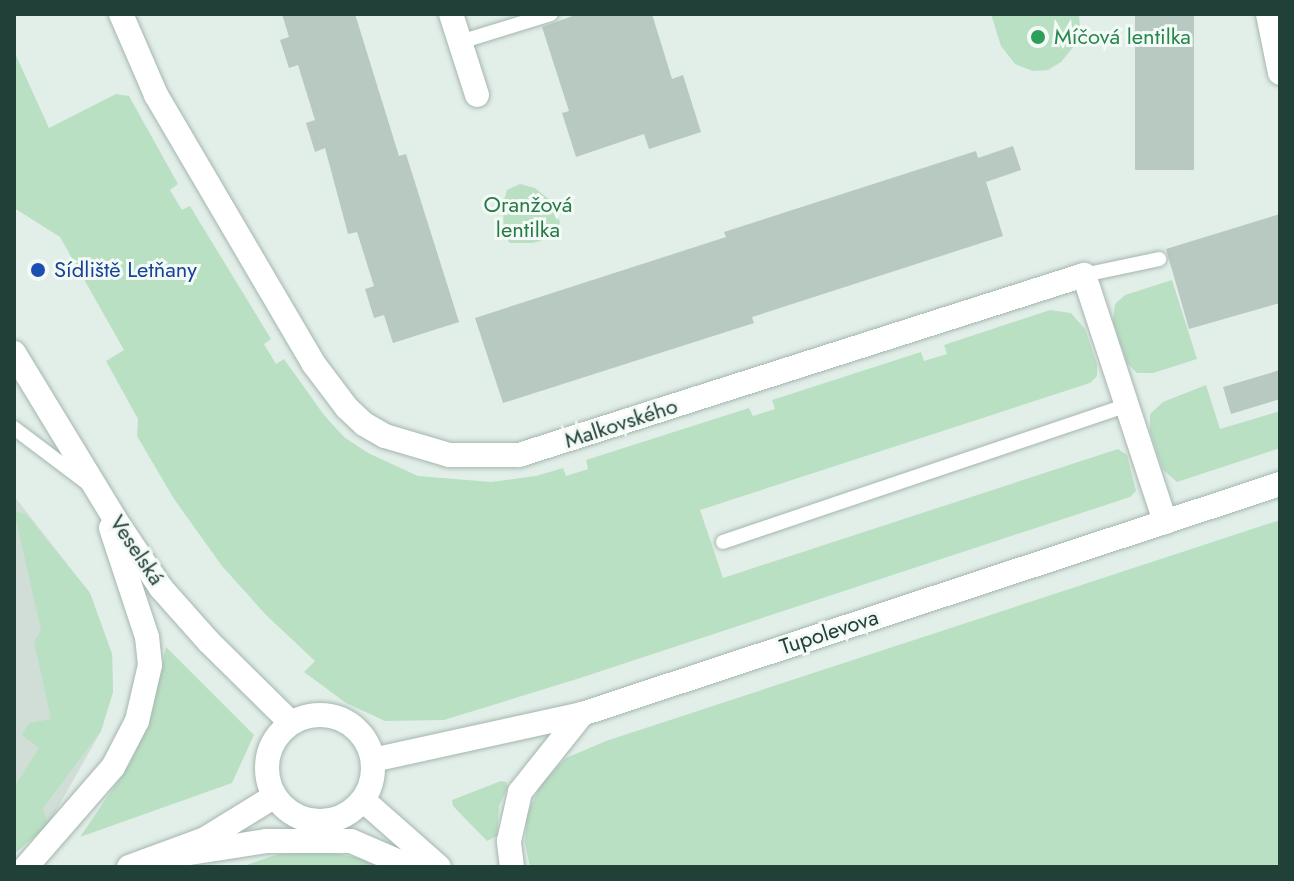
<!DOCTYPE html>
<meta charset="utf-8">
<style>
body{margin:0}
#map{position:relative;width:1294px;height:881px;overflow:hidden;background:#e2eee8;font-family:Jost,sans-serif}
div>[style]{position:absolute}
.built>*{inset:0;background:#d0ded7}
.green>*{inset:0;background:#bae0c4}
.building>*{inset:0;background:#b7c9c1;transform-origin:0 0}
.roads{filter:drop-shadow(0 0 2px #a4b6af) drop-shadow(0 0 2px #a4b6af)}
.lane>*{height:14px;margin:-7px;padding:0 7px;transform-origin:7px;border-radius:7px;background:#fff}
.street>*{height:24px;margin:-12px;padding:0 12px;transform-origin:12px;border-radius:12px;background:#fff}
.secondary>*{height:24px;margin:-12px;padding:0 12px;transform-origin:12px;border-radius:12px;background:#fff}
.secondary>.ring{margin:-12px;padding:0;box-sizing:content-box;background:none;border:24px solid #fff;border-radius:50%}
.dots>*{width:22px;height:22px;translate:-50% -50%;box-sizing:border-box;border:4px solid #f3faf6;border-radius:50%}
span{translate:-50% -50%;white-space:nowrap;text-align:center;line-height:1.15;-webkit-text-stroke:6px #f3faf6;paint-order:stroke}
.leisure-label{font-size:22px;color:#27864d}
.left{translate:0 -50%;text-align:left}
.park-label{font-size:22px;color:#287a47}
.transit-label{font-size:22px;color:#164399}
.street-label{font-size:22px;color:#214037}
.frame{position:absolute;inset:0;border:16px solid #214037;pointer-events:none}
</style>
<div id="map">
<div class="built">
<i style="clip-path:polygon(14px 496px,90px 593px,112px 654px,113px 692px,101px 731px,48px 825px,14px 854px)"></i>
</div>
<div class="green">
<i style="clip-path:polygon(991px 14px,1079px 14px,1080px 28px,1074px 46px,1061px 62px,1048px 70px,1033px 71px,1015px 64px,1001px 46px)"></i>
<i style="clip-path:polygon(14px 51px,49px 128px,116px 94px,129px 96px,178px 184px,170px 190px,182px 210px,190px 206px,271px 339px,264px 344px,276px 364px,284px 359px,324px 415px,344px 437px,368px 453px,418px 476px,491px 482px,536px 476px,563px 468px,566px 476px,588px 469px,586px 460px,749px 408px,753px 416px,775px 409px,772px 400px,921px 352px,924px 361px,947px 354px,944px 345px,1050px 310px,1071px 313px,1085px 329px,1097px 364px,1097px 376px,1090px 383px,700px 510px,723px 578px,1118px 449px,1127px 455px,1136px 491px,1130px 497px,577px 679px,444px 720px,385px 721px,346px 703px,304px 672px,315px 661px,266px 615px,222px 566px,174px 499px,137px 436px,138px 419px,106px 361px,124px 350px,60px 237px,14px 208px)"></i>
<i style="clip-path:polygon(520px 184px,535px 188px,550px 200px,560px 222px,557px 231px,549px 238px,533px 243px,510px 243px,504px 236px,503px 204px,507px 190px)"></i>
<i style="clip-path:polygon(1172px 280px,1197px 359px,1153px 373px,1137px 373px,1127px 363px,1113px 321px,1115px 304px,1125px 295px)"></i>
<i style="clip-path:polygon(1206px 385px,1220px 429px,1280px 411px,1280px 448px,1177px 482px,1163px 470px,1150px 431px,1150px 414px,1163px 402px)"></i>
<i style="clip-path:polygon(14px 511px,26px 514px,90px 593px,112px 654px,113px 692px,101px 731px,43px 808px,48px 825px,14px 854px,14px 787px,39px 748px,22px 735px,29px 723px,51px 719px,34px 642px,41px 630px)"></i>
<i style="clip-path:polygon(1280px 520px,1280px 867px,530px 867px,525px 843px,527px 814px,541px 784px,566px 758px,606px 741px)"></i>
<i style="clip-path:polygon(166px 647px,254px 735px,232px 783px,80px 837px,129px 765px,150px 721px)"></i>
<i style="clip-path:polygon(501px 781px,506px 782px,508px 787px,499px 806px,497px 836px,487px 841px,453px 806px,452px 800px)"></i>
<i style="clip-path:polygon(322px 851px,360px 858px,382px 867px,240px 867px,279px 854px)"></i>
</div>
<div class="building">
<i style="clip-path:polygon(282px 14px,355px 14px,399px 156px,406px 154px,459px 322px,393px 343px,384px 315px,374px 318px,365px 289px,374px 286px,357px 232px,348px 234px,325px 148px,315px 152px,306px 123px,315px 120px,298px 65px,289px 68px,280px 40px,289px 37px)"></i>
<i style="clip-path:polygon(578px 14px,652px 14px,672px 79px,683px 75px,701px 132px,649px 149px,644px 134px,576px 157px,562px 113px,569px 111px,542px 27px)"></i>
<i style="left:1135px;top:14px;width:59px;height:156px"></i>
<i style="clip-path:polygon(1013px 146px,1021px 170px,986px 182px,1003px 236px,752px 317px,754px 323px,503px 403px,475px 318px,726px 237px,724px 232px,976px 151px,978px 158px)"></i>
<i style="clip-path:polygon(1280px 214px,1280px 303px,1189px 329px,1166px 249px)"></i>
<i style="clip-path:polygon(1280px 370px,1280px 399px,1231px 414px,1223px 387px)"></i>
</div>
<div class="roads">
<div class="lane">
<i style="left:460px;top:42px;width:95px;rotate:-17.1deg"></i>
<i style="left:1084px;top:275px;width:77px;rotate:-12deg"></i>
<i style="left:14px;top:428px;width:91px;rotate:37deg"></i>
<i style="left:723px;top:542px;width:427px;rotate:-18.7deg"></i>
</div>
<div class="street">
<i style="left:121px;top:14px;width:88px;rotate:66.6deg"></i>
<i style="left:156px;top:95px;width:311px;rotate:59.6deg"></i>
<i style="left:313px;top:363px;width:56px;rotate:52.9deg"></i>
<i style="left:347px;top:408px;width:23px;rotate:43deg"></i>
<i style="left:364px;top:424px;width:24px;rotate:30deg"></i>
<i style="left:385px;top:436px;width:67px;rotate:16.5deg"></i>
<i style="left:449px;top:455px;width:70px"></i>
<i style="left:519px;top:455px;width:593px;rotate:-17.67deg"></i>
<i style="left:1084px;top:275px;width:260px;rotate:71.8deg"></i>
<i style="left:451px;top:14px;width:85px;rotate:72.2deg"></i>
<i style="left:1268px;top:14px;width:60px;rotate:78.5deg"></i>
</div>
<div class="secondary">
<i style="left:14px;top:353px;width:197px;rotate:58.7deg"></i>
<i style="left:116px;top:521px;width:81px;rotate:56.1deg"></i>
<i style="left:161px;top:588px;width:72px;rotate:48.4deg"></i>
<i style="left:209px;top:642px;width:115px;rotate:44.6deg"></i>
<i class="ring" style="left:267px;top:715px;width:82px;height:82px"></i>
<i style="left:373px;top:760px;width:214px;rotate:-12.4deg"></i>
<i style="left:582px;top:714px;width:735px;rotate:-18.24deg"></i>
<i style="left:363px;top:800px;width:101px;rotate:41.4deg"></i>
<i style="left:158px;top:858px;width:109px;rotate:-8.9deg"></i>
<i style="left:266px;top:841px;width:85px"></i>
<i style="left:351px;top:841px;width:65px;rotate:23.4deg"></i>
<i style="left:26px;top:867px;width:133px;rotate:-49deg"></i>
<i style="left:113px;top:767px;width:52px;rotate:-62.4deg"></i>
<i style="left:137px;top:721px;width:57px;rotate:-76.9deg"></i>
<i style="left:150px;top:665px;width:28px;rotate:-96deg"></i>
<i style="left:147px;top:637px;width:115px;rotate:-108.3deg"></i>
<i style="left:129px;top:867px;width:81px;rotate:-20.2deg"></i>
<i style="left:205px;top:839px;width:82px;rotate:-31.6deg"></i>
<i style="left:512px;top:867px;width:26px;rotate:-97deg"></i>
<i style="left:509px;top:841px;width:50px;rotate:-77.3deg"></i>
<i style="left:520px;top:792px;width:100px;rotate:-51.5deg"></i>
</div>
</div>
<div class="dots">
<i style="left:1038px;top:37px;background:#2e9e5b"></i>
<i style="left:38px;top:270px;background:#1a4fb4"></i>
</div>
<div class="leisure-label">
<span class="left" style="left:1054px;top:37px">Míčová lentilka</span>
</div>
<div class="park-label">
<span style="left:528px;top:217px">Oranžová<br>lentilka</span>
</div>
<div class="transit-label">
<span class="left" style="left:54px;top:270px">Sídliště Letňany</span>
</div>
<div class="street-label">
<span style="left:621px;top:423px;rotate:-18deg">Malkovského</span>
<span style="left:137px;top:550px;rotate:56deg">Veselská</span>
<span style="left:829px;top:632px;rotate:-18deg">Tupolevova</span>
</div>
<div class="frame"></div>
</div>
